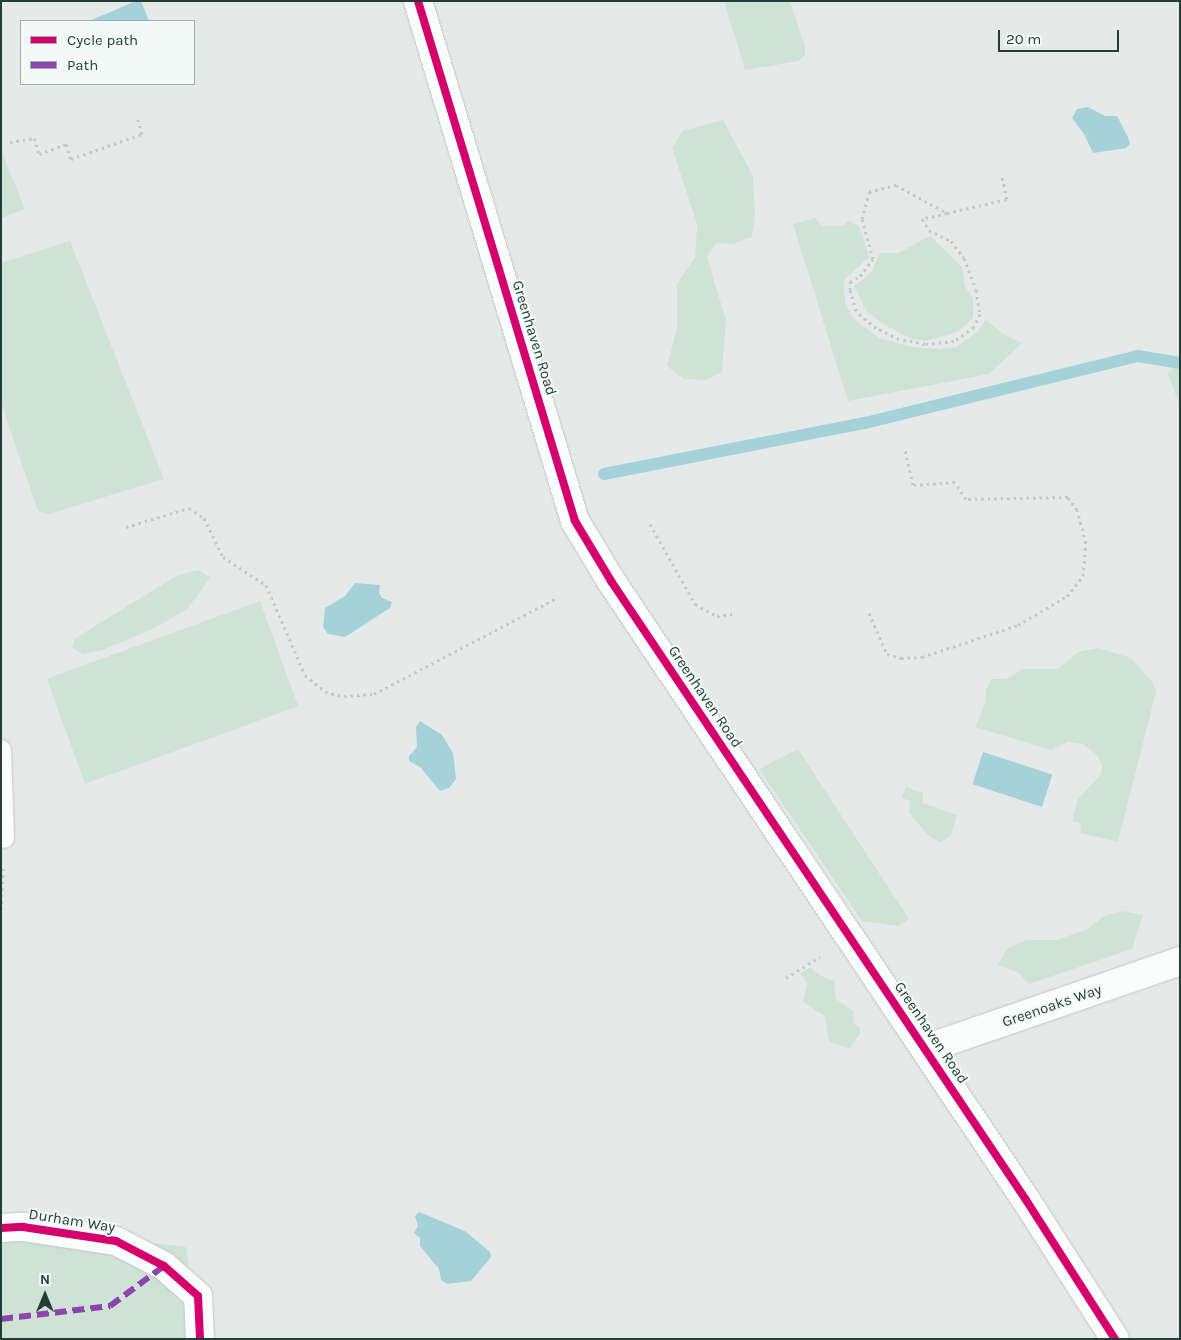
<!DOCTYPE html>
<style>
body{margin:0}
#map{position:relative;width:1181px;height:1340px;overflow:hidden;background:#e5eae8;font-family:Karla,sans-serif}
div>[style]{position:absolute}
.green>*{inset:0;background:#cee3d5;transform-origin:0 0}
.water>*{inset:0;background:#a5d1d9;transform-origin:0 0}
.stream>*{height:12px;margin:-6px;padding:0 6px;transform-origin:6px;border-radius:6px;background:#a5d1d9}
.path>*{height:3px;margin-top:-1.5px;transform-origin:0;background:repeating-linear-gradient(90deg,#c1cac7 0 2.5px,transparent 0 6.5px)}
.roads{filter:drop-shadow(0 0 1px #c2c7c5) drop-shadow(0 0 1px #c2c7c5)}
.lane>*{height:20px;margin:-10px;padding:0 10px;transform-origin:10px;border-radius:10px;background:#fbfcfc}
.street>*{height:28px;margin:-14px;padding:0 14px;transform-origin:14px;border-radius:14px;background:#fbfcfc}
.quiet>*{height:6px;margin-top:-3px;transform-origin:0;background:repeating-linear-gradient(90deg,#8e44ad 0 12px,transparent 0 18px)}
.cycleway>*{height:8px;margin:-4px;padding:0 4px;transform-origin:4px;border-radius:4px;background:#d6006c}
span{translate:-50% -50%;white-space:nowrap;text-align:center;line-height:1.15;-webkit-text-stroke:4px #f3f9f6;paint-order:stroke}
.street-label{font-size:15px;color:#223e37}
.frame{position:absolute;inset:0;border:2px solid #223e37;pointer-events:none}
.legend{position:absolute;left:20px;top:20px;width:175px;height:65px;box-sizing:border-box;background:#f3f9f6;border:1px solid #9faeaa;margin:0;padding:6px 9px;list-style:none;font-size:15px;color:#223e37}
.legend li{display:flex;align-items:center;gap:10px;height:25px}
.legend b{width:25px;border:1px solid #9faeaa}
.north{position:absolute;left:20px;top:1270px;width:50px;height:50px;-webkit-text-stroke:4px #f3f9f6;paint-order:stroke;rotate:0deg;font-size:14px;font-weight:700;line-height:20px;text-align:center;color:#223e37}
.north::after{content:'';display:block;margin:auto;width:18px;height:22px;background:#223e37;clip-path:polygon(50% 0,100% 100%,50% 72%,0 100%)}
.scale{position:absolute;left:998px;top:30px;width:121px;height:22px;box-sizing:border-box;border:2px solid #223e37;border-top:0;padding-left:6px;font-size:15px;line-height:18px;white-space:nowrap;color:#223e37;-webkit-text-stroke:4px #f3f9f6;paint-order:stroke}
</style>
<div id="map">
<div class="green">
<i style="clip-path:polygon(724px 1px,790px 1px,805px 46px,805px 54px,799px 61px,745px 70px)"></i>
<i style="clip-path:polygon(723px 120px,753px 176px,755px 216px,752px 237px,733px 244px,716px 243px,707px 258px,726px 320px,722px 372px,705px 380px,684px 379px,667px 366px,677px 329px,677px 284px,695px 257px,697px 224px,672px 148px,682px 131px)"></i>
<i style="clip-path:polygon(1px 150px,25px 209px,1px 218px)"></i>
<i style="clip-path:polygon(815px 218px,822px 226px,842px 226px,849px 221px,860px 228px,869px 257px,844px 280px,845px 302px,854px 319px,879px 338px,912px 347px,939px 349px,956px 347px,977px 332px,986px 320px,1005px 335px,1022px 343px,989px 374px,848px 401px,793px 224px)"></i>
<i style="clip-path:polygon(930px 236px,962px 267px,965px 286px,973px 299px,973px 318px,957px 332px,927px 341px,912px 339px,883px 324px,866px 311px,854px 286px,871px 273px,880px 253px,898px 253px)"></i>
<i style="clip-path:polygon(70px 241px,164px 479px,49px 514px,38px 511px,1px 403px,1px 263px)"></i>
<i style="clip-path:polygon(1180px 356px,1180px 406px,1168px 374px)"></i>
<i style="clip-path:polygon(199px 570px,210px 578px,188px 608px,157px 627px,103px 650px,84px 654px,72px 648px,74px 639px,178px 575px)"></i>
<i style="left:260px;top:601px;width:112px;height:227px;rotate:70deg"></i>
<i style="clip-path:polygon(1098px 648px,1131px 658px,1151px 680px,1156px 692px,1118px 842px,1080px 833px,1081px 823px,1072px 821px,1078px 799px,1101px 774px,1102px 764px,1096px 754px,1083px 744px,1068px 742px,1051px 750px,975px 727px,985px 704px,986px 690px,991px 679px,1006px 679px,1023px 669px,1058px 669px,1078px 652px)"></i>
<i style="clip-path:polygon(798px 749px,909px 919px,898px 926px,862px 921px,759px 769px)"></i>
<i style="clip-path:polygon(906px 787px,923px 793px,923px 803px,957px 815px,951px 835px,941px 842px,930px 837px,909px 813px,910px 801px,902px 798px)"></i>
<i style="clip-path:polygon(1123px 911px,1143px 915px,1132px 949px,1029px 984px,1019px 973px,998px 965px,1008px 948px,1026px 940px,1056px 940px,1086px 930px,1104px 916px)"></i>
<i style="clip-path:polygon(810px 967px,819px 975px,834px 981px,836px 999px,853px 1011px,854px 1024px,860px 1028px,860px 1034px,849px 1049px,829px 1041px,825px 1016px,803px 1002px,807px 983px,800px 974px)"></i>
<i style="clip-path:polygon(23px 1227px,186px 1247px,200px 1339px,1px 1339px,1px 1228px)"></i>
</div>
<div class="water">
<i style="clip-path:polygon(136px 1px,141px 1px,149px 21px,89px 21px)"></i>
<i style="clip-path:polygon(1088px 107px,1105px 116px,1117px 116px,1128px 137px,1130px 144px,1126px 148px,1093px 153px,1084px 134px,1072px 118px,1077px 109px)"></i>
<i style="clip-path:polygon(355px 583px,380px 585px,379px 593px,382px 598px,392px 602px,390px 608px,345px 637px,328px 634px,323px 627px,325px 608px,345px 596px)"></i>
<i style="clip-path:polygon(420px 721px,442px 735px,453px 753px,456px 779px,449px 788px,440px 791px,420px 767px,409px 761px,409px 756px,417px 747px,416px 727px)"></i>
<i style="left:983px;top:752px;width:73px;height:34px;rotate:18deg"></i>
<i style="clip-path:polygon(419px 1212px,465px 1231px,490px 1252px,491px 1257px,471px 1281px,447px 1284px,441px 1280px,439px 1269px,420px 1246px,420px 1238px,414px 1233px,418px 1226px,415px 1216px)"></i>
</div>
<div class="stream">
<i style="left:604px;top:474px;width:266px;rotate:-11.1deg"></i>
<i style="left:865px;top:423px;width:281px;rotate:-13.8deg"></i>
<i style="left:1138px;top:356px;width:43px;rotate:9.5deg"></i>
</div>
<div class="path">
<i style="left:10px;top:142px;width:24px;rotate:-9deg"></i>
<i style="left:34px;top:138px;width:17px;rotate:73deg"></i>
<i style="left:39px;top:154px;width:29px;rotate:-20deg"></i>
<i style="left:66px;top:144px;width:16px;rotate:72deg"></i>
<i style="left:71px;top:159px;width:75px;rotate:-19.4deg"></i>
<i style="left:142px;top:134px;width:15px;rotate:-106deg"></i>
<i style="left:947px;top:213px;width:26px;rotate:167deg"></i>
<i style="left:922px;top:219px;width:13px;rotate:58deg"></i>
<i style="left:929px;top:230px;width:25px;rotate:27deg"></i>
<i style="left:951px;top:241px;width:21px;rotate:53deg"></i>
<i style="left:964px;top:258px;width:34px;rotate:69deg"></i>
<i style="left:976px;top:290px;width:24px;rotate:81deg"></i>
<i style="left:980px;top:314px;width:14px;rotate:115deg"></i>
<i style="left:974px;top:327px;width:24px;rotate:145deg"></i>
<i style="left:954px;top:341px;width:29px;rotate:174deg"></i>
<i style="left:925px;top:344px;width:26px;rotate:-169deg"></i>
<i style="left:899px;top:339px;width:25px;rotate:-154deg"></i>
<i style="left:876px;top:328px;width:26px;rotate:-140deg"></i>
<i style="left:856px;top:311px;width:22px;rotate:-106deg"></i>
<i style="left:850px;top:290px;width:8px;rotate:-90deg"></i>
<i style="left:850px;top:282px;width:12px;rotate:-31deg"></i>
<i style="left:860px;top:276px;width:21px;rotate:-53deg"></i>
<i style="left:873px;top:259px;width:41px;rotate:-105.4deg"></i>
<i style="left:862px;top:219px;width:28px;rotate:-75deg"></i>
<i style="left:869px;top:192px;width:28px;rotate:-15deg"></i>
<i style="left:896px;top:185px;width:58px;rotate:28.8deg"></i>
<i style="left:947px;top:213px;width:62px;rotate:-13.1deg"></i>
<i style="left:1007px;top:199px;width:23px;rotate:-103deg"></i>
<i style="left:650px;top:524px;width:92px;rotate:60.6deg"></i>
<i style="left:695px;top:604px;width:25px;rotate:29deg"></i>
<i style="left:717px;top:616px;width:16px;rotate:-7deg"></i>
<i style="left:126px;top:527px;width:66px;rotate:-16.8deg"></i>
<i style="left:189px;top:508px;width:18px;rotate:34deg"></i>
<i style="left:204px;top:518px;width:43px;rotate:64deg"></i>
<i style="left:223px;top:557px;width:51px;rotate:33.1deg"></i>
<i style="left:266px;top:585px;width:98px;rotate:66.6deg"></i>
<i style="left:305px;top:675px;width:26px;rotate:40deg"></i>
<i style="left:325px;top:692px;width:19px;rotate:12deg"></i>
<i style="left:344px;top:696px;width:30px;rotate:-4deg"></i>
<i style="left:374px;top:694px;width:207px;rotate:-27.7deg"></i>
<i style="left:869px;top:613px;width:45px;rotate:66.3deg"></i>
<i style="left:887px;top:654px;width:15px;rotate:16deg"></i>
<i style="left:901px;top:658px;width:21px;rotate:-3deg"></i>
<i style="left:922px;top:657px;width:101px;rotate:-18.4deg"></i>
<i style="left:1018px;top:625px;width:57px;rotate:-30.6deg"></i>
<i style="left:1067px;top:596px;width:26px;rotate:-51deg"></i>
<i style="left:1083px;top:576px;width:33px;rotate:-85deg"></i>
<i style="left:1086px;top:543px;width:34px;rotate:-105deg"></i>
<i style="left:1077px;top:510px;width:16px;rotate:-125deg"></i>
<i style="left:1068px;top:497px;width:102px;rotate:178.9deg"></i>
<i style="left:966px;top:499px;width:20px;rotate:-123deg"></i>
<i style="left:955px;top:482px;width:42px;rotate:175.9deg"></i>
<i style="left:913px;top:485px;width:37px;rotate:-103deg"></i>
<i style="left:1px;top:916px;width:48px;rotate:-87.6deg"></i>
<i style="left:786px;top:978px;width:40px;rotate:-32deg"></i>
</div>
<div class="roads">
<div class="lane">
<i style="left:1px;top:750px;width:88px;rotate:88deg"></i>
</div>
<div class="street">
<i style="left:418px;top:1px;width:543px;rotate:73.2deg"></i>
<i style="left:575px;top:521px;width:70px;rotate:59deg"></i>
<i style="left:611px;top:581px;width:745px;rotate:56.16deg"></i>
<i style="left:1026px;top:1200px;width:165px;rotate:57.4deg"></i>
<i style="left:925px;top:1049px;width:270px;rotate:-19deg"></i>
<i style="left:1px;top:1228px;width:22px;rotate:-3deg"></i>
<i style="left:23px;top:1227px;width:94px;rotate:8.6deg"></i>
<i style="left:116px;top:1241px;width:54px;rotate:27.5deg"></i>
<i style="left:164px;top:1266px;width:45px;rotate:41.4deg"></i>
<i style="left:198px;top:1296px;width:43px;rotate:87.3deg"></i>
</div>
</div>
<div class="quiet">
<i style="left:1px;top:1319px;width:110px;rotate:-6.8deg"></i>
<i style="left:110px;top:1306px;width:67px;rotate:-36.5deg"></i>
</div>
<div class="cycleway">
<i style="left:418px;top:1px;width:543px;rotate:73.2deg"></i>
<i style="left:575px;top:521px;width:70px;rotate:59deg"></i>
<i style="left:611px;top:581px;width:745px;rotate:56.16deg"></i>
<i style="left:1026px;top:1200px;width:165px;rotate:57.4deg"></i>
<i style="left:1px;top:1228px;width:22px;rotate:-3deg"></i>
<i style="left:23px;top:1227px;width:94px;rotate:8.6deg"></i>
<i style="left:116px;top:1241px;width:54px;rotate:27.5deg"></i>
<i style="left:164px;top:1266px;width:45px;rotate:41.4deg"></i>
<i style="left:198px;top:1296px;width:43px;rotate:87.3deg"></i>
</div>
<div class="street-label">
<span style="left:534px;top:338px;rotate:73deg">Greenhaven Road</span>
<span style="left:705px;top:697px;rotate:56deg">Greenhaven Road</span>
<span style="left:1052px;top:1006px;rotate:-19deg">Greenoaks Way</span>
<span style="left:931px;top:1033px;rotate:56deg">Greenhaven Road</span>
<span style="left:72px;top:1221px;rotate:9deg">Durham Way</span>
</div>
<div class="frame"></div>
<ul class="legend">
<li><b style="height:6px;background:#d6006c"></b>Cycle path</li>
<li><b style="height:6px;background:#8e44ad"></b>Path</li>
</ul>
<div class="north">N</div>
<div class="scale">20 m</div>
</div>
